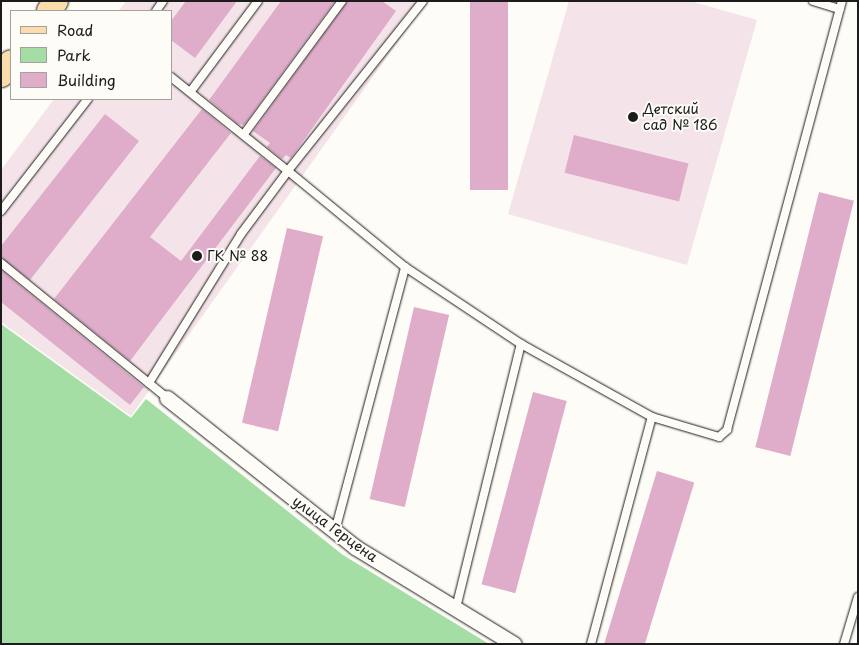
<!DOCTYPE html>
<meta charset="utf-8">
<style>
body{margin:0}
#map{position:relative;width:859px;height:645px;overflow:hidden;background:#fdfcf7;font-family:"Playpen Sans",sans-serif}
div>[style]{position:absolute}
.built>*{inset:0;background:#f4e4e9}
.green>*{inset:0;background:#a4dea4}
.building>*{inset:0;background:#dfacc9;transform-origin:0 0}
.roads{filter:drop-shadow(0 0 1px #1c1c1c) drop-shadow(0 0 1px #1c1c1c)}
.lane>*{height:8px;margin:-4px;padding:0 4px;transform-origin:4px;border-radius:4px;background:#fdfcf7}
.street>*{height:15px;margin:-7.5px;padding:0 7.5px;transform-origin:7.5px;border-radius:7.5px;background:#fdfcf7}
.primary>*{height:24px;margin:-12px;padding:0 12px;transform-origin:12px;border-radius:12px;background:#faddab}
.dots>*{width:14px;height:14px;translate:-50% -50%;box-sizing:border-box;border:2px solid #fdfcf7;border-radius:50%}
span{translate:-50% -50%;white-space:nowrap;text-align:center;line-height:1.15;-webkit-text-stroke:4px #fdfcf7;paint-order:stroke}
.poi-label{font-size:14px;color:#1c1c1c}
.left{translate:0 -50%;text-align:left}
.street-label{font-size:14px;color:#1c1c1c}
.frame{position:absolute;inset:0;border:2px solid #1c1c1c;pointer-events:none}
.legend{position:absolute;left:10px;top:10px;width:162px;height:90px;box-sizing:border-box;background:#fdfcf7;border:1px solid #a3a29f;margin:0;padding:6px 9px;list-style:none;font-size:15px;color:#1c1c1c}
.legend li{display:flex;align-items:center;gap:10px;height:25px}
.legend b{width:25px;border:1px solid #a3a29f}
</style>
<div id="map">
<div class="built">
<i style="clip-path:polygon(126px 1px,427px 1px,131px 416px,1px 322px,1px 170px,54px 99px,171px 99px,171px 11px,119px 11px)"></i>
<i style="clip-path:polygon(569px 1px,690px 1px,757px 20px,687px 265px,508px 214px)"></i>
</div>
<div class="green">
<i style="clip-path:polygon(1px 324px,131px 418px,146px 399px,343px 555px,489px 644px,1px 644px)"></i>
</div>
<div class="building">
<i style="clip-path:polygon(186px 1px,237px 1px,195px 58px,171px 40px,171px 21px)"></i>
<i style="clip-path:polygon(281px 1px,335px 1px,244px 125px,238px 124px,209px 100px)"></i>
<i style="clip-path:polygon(348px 1px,382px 1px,396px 11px,291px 158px,286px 155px,282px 159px,267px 147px,270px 143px,253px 131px)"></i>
<i style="left:470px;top:1px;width:38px;height:189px"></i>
<i style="clip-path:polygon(202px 109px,231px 133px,150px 237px,181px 261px,260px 156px,276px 168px,130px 361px,54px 299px)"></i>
<i style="clip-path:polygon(105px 114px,139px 141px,30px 280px,1px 257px,1px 246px)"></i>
<i style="left:574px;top:135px;width:118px;height:39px;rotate:14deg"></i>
<i style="left:819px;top:192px;width:36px;height:263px;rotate:14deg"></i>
<i style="left:287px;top:228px;width:37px;height:200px;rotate:13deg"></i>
<i style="clip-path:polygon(1px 270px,144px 387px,130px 405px,1px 302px)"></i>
<i style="left:414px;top:307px;width:36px;height:197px;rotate:13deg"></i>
<i style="left:533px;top:392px;width:35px;height:199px;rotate:15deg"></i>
<i style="left:657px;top:471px;width:39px;height:180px;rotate:17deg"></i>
</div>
<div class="roads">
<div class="lane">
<i style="left:423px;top:1px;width:217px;rotate:128.5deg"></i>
<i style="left:288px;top:171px;width:151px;rotate:39.4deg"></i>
<i style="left:405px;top:267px;width:139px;rotate:33.6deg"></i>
<i style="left:521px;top:344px;width:150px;rotate:29.1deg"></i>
<i style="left:652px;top:417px;width:70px;rotate:16.6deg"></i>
<i style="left:719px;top:437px;width:11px;rotate:-41deg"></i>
<i style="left:727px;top:430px;width:444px;rotate:-75deg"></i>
<i style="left:813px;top:1px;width:28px;rotate:17deg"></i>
<i style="left:156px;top:11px;width:12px;rotate:-55deg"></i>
<i style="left:191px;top:91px;width:112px;rotate:-53.3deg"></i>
<i style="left:244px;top:134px;width:165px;rotate:-53.6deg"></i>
<i style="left:1px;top:211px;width:142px;rotate:-52.2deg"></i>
<i style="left:1px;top:263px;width:214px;rotate:39.1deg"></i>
<i style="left:149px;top:383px;width:175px;rotate:-58.3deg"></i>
<i style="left:241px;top:234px;width:79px;rotate:-53.3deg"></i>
<i style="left:288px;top:171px;width:150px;rotate:-141.2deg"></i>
<i style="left:335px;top:531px;width:273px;rotate:-75.1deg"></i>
<i style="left:456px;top:608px;width:272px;rotate:-76.2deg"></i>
<i style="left:591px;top:644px;width:235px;rotate:-75deg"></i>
<i style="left:844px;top:644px;width:49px;rotate:-73.4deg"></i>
</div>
<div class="street">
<i style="left:167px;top:398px;width:240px;rotate:38.4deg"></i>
<i style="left:355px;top:547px;width:186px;rotate:31.4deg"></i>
</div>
<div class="primary">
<i style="left:49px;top:11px;width:12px;rotate:-55deg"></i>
<i style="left:1px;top:75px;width:16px;rotate:-52deg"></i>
</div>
</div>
<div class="dots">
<i style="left:633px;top:117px;background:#1c1c1c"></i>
<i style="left:197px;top:256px;background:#1c1c1c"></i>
</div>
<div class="poi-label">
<span class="left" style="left:643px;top:117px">Детский<br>сад № 186</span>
<span class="left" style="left:207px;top:256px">ГК № 88</span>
</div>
<div class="street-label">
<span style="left:335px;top:529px;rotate:36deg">улица Герцена</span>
</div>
<div class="frame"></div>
<ul class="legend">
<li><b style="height:6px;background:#faddab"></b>Road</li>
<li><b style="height:14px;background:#a4dea4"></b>Park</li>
<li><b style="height:14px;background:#dfacc9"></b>Building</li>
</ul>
</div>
